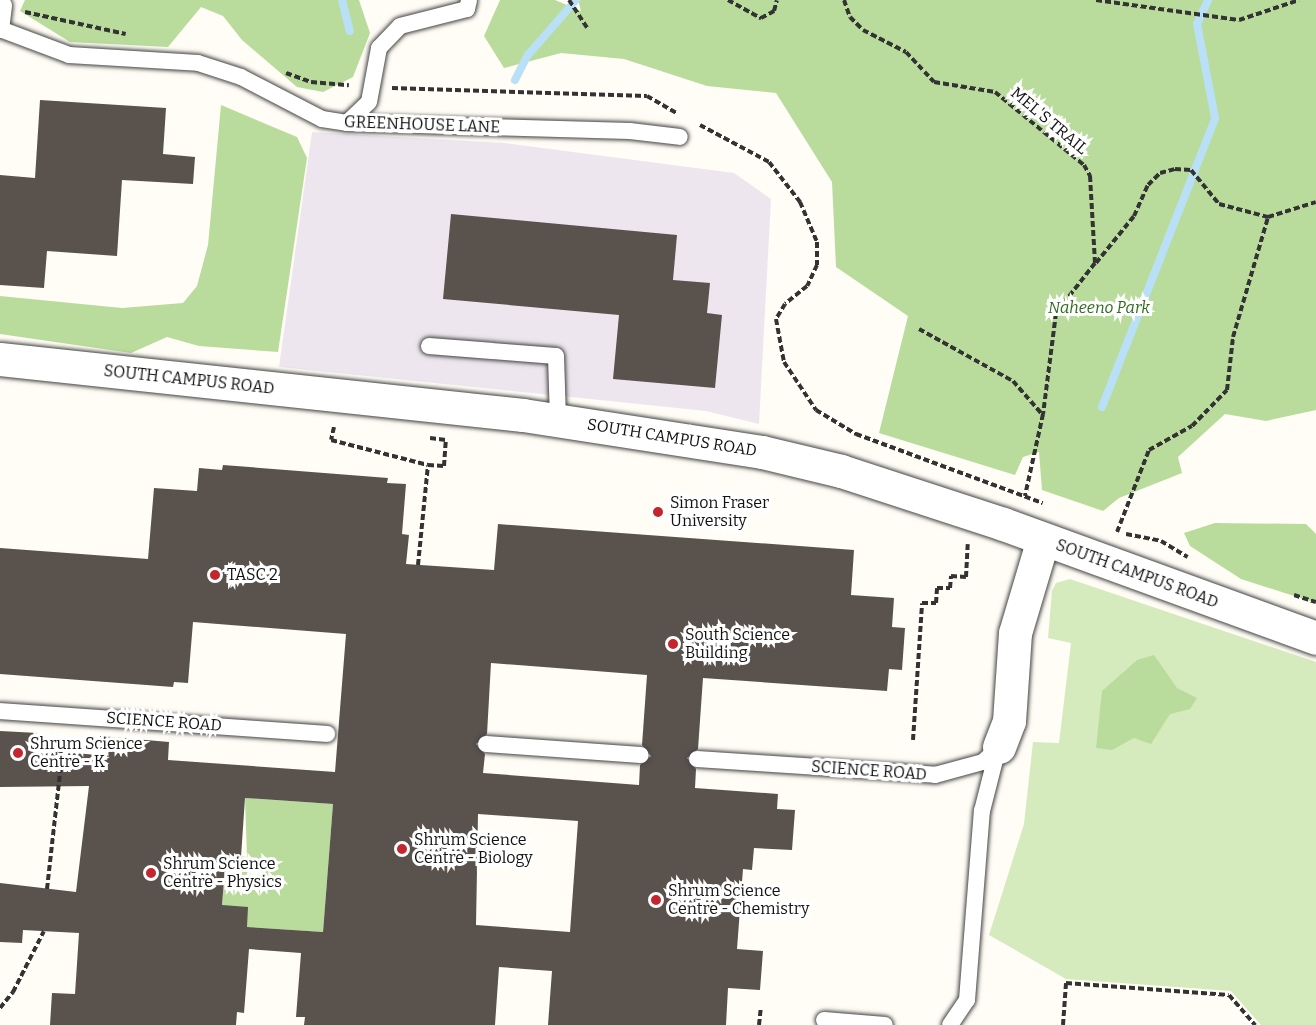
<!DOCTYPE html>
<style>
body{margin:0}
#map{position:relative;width:1316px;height:1025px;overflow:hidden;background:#fffdf5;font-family:Bitter,serif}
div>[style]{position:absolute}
.industrial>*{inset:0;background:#eee6ef}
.green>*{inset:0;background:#d5ebbd}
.forest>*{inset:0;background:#b9dc9c}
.stream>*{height:8px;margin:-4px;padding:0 4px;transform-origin:4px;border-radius:4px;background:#b9e0f7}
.building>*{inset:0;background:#5a524d}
.path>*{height:4px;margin-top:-2px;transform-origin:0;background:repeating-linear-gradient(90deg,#333 0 6px,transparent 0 9px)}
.roads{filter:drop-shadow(0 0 2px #444) drop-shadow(0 0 2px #444)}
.lane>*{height:16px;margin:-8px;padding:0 8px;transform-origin:8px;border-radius:8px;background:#fff}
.street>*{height:33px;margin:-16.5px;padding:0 16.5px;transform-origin:16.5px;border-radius:16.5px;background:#fff}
.dots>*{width:16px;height:16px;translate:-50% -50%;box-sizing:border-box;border:3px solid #fff;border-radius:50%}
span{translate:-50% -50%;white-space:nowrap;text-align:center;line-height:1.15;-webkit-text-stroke:6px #fff;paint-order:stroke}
.street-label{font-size:16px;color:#111}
.park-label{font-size:16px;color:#2f6b1f;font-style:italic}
.poi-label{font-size:16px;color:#111}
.left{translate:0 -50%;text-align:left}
</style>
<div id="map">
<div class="industrial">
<i style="clip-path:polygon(312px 132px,504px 143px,734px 173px,771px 199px,759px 424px,706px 411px,279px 367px)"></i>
</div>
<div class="green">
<i style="clip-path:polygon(1070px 579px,1316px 662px,1316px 1025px,1261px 1025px,1231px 991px,1066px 979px,989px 935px,1024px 824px,1033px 742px,1059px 743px,1071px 643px,1048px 638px,1052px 591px,1056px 583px)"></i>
</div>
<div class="forest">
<i style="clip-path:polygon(25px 0,359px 0,370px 33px,353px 77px,323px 92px,297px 87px,242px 40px,223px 16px,201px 7px,168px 47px,70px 42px,20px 11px)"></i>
<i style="clip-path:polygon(500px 0,555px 0,581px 11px,578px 0,1316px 0,1316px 410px,1266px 421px,1225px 414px,1178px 457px,1182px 473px,1119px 498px,1103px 511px,1042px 490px,1039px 452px,1023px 457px,1015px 475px,879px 433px,908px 316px,836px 267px,832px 182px,776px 93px,707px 86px,624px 59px,561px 53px,504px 68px,484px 36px)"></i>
<i style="clip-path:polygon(221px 105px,297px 137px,307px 158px,278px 352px,199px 346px,167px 337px,131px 353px,0 334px,0 296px,122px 308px,183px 303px,197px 286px,208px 245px)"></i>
<i style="clip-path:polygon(1215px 523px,1306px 524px,1316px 534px,1316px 603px,1241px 579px,1190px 546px,1184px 533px)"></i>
<i style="clip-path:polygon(1154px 655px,1177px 688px,1197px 698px,1190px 709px,1170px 714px,1151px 744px,1134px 738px,1112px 750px,1096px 748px,1102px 691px,1137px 660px)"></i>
<i style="clip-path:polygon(245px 798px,333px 804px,323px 932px,247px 927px,222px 905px,226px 855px,247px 857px)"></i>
</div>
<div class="stream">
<i style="left:342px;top:0;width:32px;rotate:76deg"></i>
<i style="left:515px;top:80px;width:28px;rotate:-63deg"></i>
<i style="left:528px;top:55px;width:73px;rotate:-48.9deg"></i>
<i style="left:1102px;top:407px;width:310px;rotate:-68.6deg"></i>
<i style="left:1215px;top:118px;width:96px;rotate:-100.8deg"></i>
<i style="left:1197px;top:24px;width:26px;rotate:-65deg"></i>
</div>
<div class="building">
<i style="clip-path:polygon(40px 100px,166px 108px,163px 154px,195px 157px,193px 184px,122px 180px,117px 256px,47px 251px,44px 288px,0 285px,0 175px,35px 178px)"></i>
<i style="clip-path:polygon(451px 214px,677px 235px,673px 280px,710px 283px,707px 313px,722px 315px,715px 388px,613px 379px,619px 315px,443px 299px)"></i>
<i style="clip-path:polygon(evenodd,223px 465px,388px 478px,387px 483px,406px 484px,402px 534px,409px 535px,406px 564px,494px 570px,498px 524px,854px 550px,851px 595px,894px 598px,892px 627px,905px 628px,902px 670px,889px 669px,887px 691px,703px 678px,698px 749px,687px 758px,696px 769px,695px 788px,778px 794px,777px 809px,795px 810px,792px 850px,754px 848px,752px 870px,743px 869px,737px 949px,763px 951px,760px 990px,728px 988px,726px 1025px,548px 1025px,552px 971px,499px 967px,495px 1025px,304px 1025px,305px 1017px,296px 1017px,301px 953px,249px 949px,244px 1013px,237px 1012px,236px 1025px,50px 1025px,52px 993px,75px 994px,79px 933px,23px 930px,22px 943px,0 942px,0 883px,76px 892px,89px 786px,0 787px,0 731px,38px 733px,37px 750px,98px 755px,100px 736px,169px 742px,168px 760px,335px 772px,346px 634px,193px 622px,188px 683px,174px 682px,173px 687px,0 674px,0 548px,148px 559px,154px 488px,197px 491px,199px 468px,222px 470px,223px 465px,491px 663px,647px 675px,642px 745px,651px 756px,640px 765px,639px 785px,483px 773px,485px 754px,476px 744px,487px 734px,491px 663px,223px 465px,245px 798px,333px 804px,323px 932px,247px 927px,248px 907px,222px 905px,226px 855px,241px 857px,245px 798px,223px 465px,478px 814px,578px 821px,570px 932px,476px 925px,478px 814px)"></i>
</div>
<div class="path">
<i style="left:569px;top:0;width:33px;rotate:57deg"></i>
<i style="left:728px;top:0;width:38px;rotate:29deg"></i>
<i style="left:761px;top:18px;width:15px;rotate:-28deg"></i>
<i style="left:774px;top:11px;width:11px;rotate:-75deg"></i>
<i style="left:844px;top:0;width:18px;rotate:71deg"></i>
<i style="left:850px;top:17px;width:18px;rotate:45deg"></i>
<i style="left:863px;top:30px;width:48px;rotate:27.1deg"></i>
<i style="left:906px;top:52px;width:41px;rotate:47deg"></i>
<i style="left:934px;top:82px;width:62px;rotate:9.3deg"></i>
<i style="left:995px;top:92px;width:115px;rotate:39.4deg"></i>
<i style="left:1084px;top:165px;width:13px;rotate:61deg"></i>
<i style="left:1090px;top:176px;width:87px;rotate:86.7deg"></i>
<i style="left:1095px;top:263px;width:63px;rotate:128deg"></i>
<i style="left:1056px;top:313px;width:102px;rotate:97.3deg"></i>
<i style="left:1043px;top:414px;width:84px;rotate:102.4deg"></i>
<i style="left:1096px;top:0;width:144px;rotate:8deg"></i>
<i style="left:1239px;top:20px;width:63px;rotate:-18.4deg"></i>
<i style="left:25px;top:12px;width:103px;rotate:12.3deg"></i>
<i style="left:286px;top:73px;width:27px;rotate:20deg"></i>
<i style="left:311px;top:82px;width:38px;rotate:5deg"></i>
<i style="left:392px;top:88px;width:255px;rotate:1.8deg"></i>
<i style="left:647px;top:96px;width:34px;rotate:30deg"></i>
<i style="left:700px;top:125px;width:78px;rotate:28.2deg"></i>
<i style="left:769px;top:162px;width:51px;rotate:52.2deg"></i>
<i style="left:800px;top:202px;width:43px;rotate:67deg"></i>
<i style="left:817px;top:242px;width:23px;rotate:90deg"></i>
<i style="left:817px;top:265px;width:23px;rotate:115deg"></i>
<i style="left:807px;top:286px;width:28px;rotate:141deg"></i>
<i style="left:785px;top:304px;width:17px;rotate:121deg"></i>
<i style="left:776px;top:319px;width:44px;rotate:79.5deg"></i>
<i style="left:784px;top:362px;width:58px;rotate:56.3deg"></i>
<i style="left:816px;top:410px;width:47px;rotate:31deg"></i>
<i style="left:856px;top:434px;width:199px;rotate:20.3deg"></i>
<i style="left:1096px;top:263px;width:60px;rotate:-51deg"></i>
<i style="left:1134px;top:216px;width:34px;rotate:-66deg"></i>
<i style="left:1148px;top:185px;width:17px;rotate:-45deg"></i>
<i style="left:1160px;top:173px;width:16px;rotate:-15deg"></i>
<i style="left:1175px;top:169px;width:16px;rotate:4deg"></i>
<i style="left:1191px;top:170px;width:44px;rotate:50.5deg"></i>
<i style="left:1219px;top:204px;width:51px;rotate:14.9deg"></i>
<i style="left:1268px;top:217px;width:50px;rotate:-17.4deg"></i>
<i style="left:919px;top:329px;width:107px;rotate:29deg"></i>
<i style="left:1013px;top:381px;width:44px;rotate:48.7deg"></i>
<i style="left:334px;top:427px;width:13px;rotate:103deg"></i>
<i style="left:331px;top:440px;width:100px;rotate:14.5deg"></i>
<i style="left:430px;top:438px;width:16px;rotate:7deg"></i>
<i style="left:1117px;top:532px;width:88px;rotate:-68.7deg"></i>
<i style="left:1149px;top:450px;width:49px;rotate:-29.2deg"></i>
<i style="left:1192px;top:426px;width:50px;rotate:-45.8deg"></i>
<i style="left:1227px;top:390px;width:53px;rotate:-83.5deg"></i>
<i style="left:1233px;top:337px;width:125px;rotate:-73.7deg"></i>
<i style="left:1126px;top:534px;width:36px;rotate:11deg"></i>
<i style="left:1161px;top:541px;width:31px;rotate:31deg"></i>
<i style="left:418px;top:565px;width:100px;rotate:-84.3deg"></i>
<i style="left:428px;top:465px;width:16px;rotate:4deg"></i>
<i style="left:444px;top:466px;width:26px;rotate:-86deg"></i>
<i style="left:1294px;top:595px;width:23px;rotate:18deg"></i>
<i style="left:913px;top:740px;width:137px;rotate:-86.2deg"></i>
<i style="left:922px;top:603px;width:14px"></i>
<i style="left:936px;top:603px;width:15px;rotate:-86deg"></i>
<i style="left:937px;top:588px;width:13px"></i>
<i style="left:950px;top:588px;width:12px;rotate:-85deg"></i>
<i style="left:951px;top:576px;width:15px;rotate:4deg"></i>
<i style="left:966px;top:577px;width:33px;rotate:-87deg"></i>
<i style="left:47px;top:889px;width:152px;rotate:-83.6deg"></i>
<i style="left:0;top:1008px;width:21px;rotate:-51deg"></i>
<i style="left:13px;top:992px;width:68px;rotate:-63.1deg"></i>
<i style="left:759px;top:1025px;width:18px;rotate:-84deg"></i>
<i style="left:1063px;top:1025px;width:42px;rotate:-85.9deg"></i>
<i style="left:1066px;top:983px;width:163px;rotate:4.2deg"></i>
<i style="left:1229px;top:995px;width:40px;rotate:49deg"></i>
</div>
<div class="roads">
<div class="lane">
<i style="left:0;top:29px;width:74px;rotate:20.6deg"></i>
<i style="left:69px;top:55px;width:129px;rotate:3.5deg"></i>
<i style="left:198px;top:63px;width:45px;rotate:18deg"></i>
<i style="left:241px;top:77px;width:91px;rotate:27.4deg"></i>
<i style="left:322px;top:119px;width:25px;rotate:9deg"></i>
<i style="left:347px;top:123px;width:283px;rotate:1.6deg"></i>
<i style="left:630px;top:131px;width:50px;rotate:6.8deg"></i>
<i style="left:1px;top:30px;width:25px;rotate:-83deg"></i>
<i style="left:347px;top:123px;width:30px;rotate:-44deg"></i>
<i style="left:369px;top:102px;width:55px;rotate:-79.5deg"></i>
<i style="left:379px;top:48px;width:30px;rotate:-46deg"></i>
<i style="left:400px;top:26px;width:69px;rotate:-14.2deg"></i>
<i style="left:467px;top:9px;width:9px;rotate:-77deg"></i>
<i style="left:429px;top:346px;width:127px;rotate:4.5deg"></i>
<i style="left:556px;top:356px;width:65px;rotate:88.2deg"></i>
<i style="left:0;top:711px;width:328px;rotate:4deg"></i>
<i style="left:486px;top:744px;width:155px;rotate:4.1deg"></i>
<i style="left:697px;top:759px;width:239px;rotate:3.8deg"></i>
<i style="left:935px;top:775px;width:50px;rotate:-15.2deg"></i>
<i style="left:983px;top:762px;width:22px;rotate:-43deg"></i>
<i style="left:824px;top:1020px;width:61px;rotate:4.7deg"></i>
<i style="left:950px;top:1025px;width:30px;rotate:-56deg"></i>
<i style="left:967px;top:1000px;width:190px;rotate:-85.5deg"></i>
<i style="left:982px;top:811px;width:65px;rotate:-75.7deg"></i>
</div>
<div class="street">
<i style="left:0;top:359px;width:526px;rotate:6.11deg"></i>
<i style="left:523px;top:415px;width:242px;rotate:8.8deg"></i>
<i style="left:762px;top:452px;width:81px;rotate:13.5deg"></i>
<i style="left:841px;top:471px;width:170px;rotate:18.1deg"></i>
<i style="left:1003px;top:524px;width:333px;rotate:20deg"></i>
<i style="left:999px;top:747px;width:28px;rotate:-69deg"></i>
<i style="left:1009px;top:721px;width:88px;rotate:-86.1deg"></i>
<i style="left:1015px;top:633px;width:98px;rotate:-73.4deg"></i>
</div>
</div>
<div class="dots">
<i style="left:658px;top:512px;background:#c4262e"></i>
<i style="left:215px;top:575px;background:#c4262e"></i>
<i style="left:673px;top:644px;background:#c4262e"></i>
<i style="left:18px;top:753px;background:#c4262e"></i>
<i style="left:402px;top:849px;background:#c4262e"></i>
<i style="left:151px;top:873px;background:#c4262e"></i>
<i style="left:656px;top:900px;background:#c4262e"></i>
</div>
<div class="street-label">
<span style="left:1049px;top:121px;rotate:40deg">MEL'S TRAIL</span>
<span style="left:422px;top:125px;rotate:2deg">GREENHOUSE LANE</span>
<span style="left:189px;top:380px;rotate:6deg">SOUTH CAMPUS ROAD</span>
<span style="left:672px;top:438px;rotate:9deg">SOUTH CAMPUS ROAD</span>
<span style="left:1137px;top:574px;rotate:20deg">SOUTH CAMPUS ROAD</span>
<span style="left:164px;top:722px;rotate:4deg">SCIENCE ROAD</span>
<span style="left:869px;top:771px;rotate:4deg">SCIENCE ROAD</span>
</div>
<div class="park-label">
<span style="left:1099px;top:308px">Naheeno Park</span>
</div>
<div class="poi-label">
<span class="left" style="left:670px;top:512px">Simon Fraser<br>University</span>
<span class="left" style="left:227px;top:575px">TASC 2</span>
<span class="left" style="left:685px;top:644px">South Science<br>Building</span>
<span class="left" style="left:30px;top:753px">Shrum Science<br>Centre - K</span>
<span class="left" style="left:414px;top:849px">Shrum Science<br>Centre - Biology</span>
<span class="left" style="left:163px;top:873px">Shrum Science<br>Centre - Physics</span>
<span class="left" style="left:668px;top:900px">Shrum Science<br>Centre - Chemistry</span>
</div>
</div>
